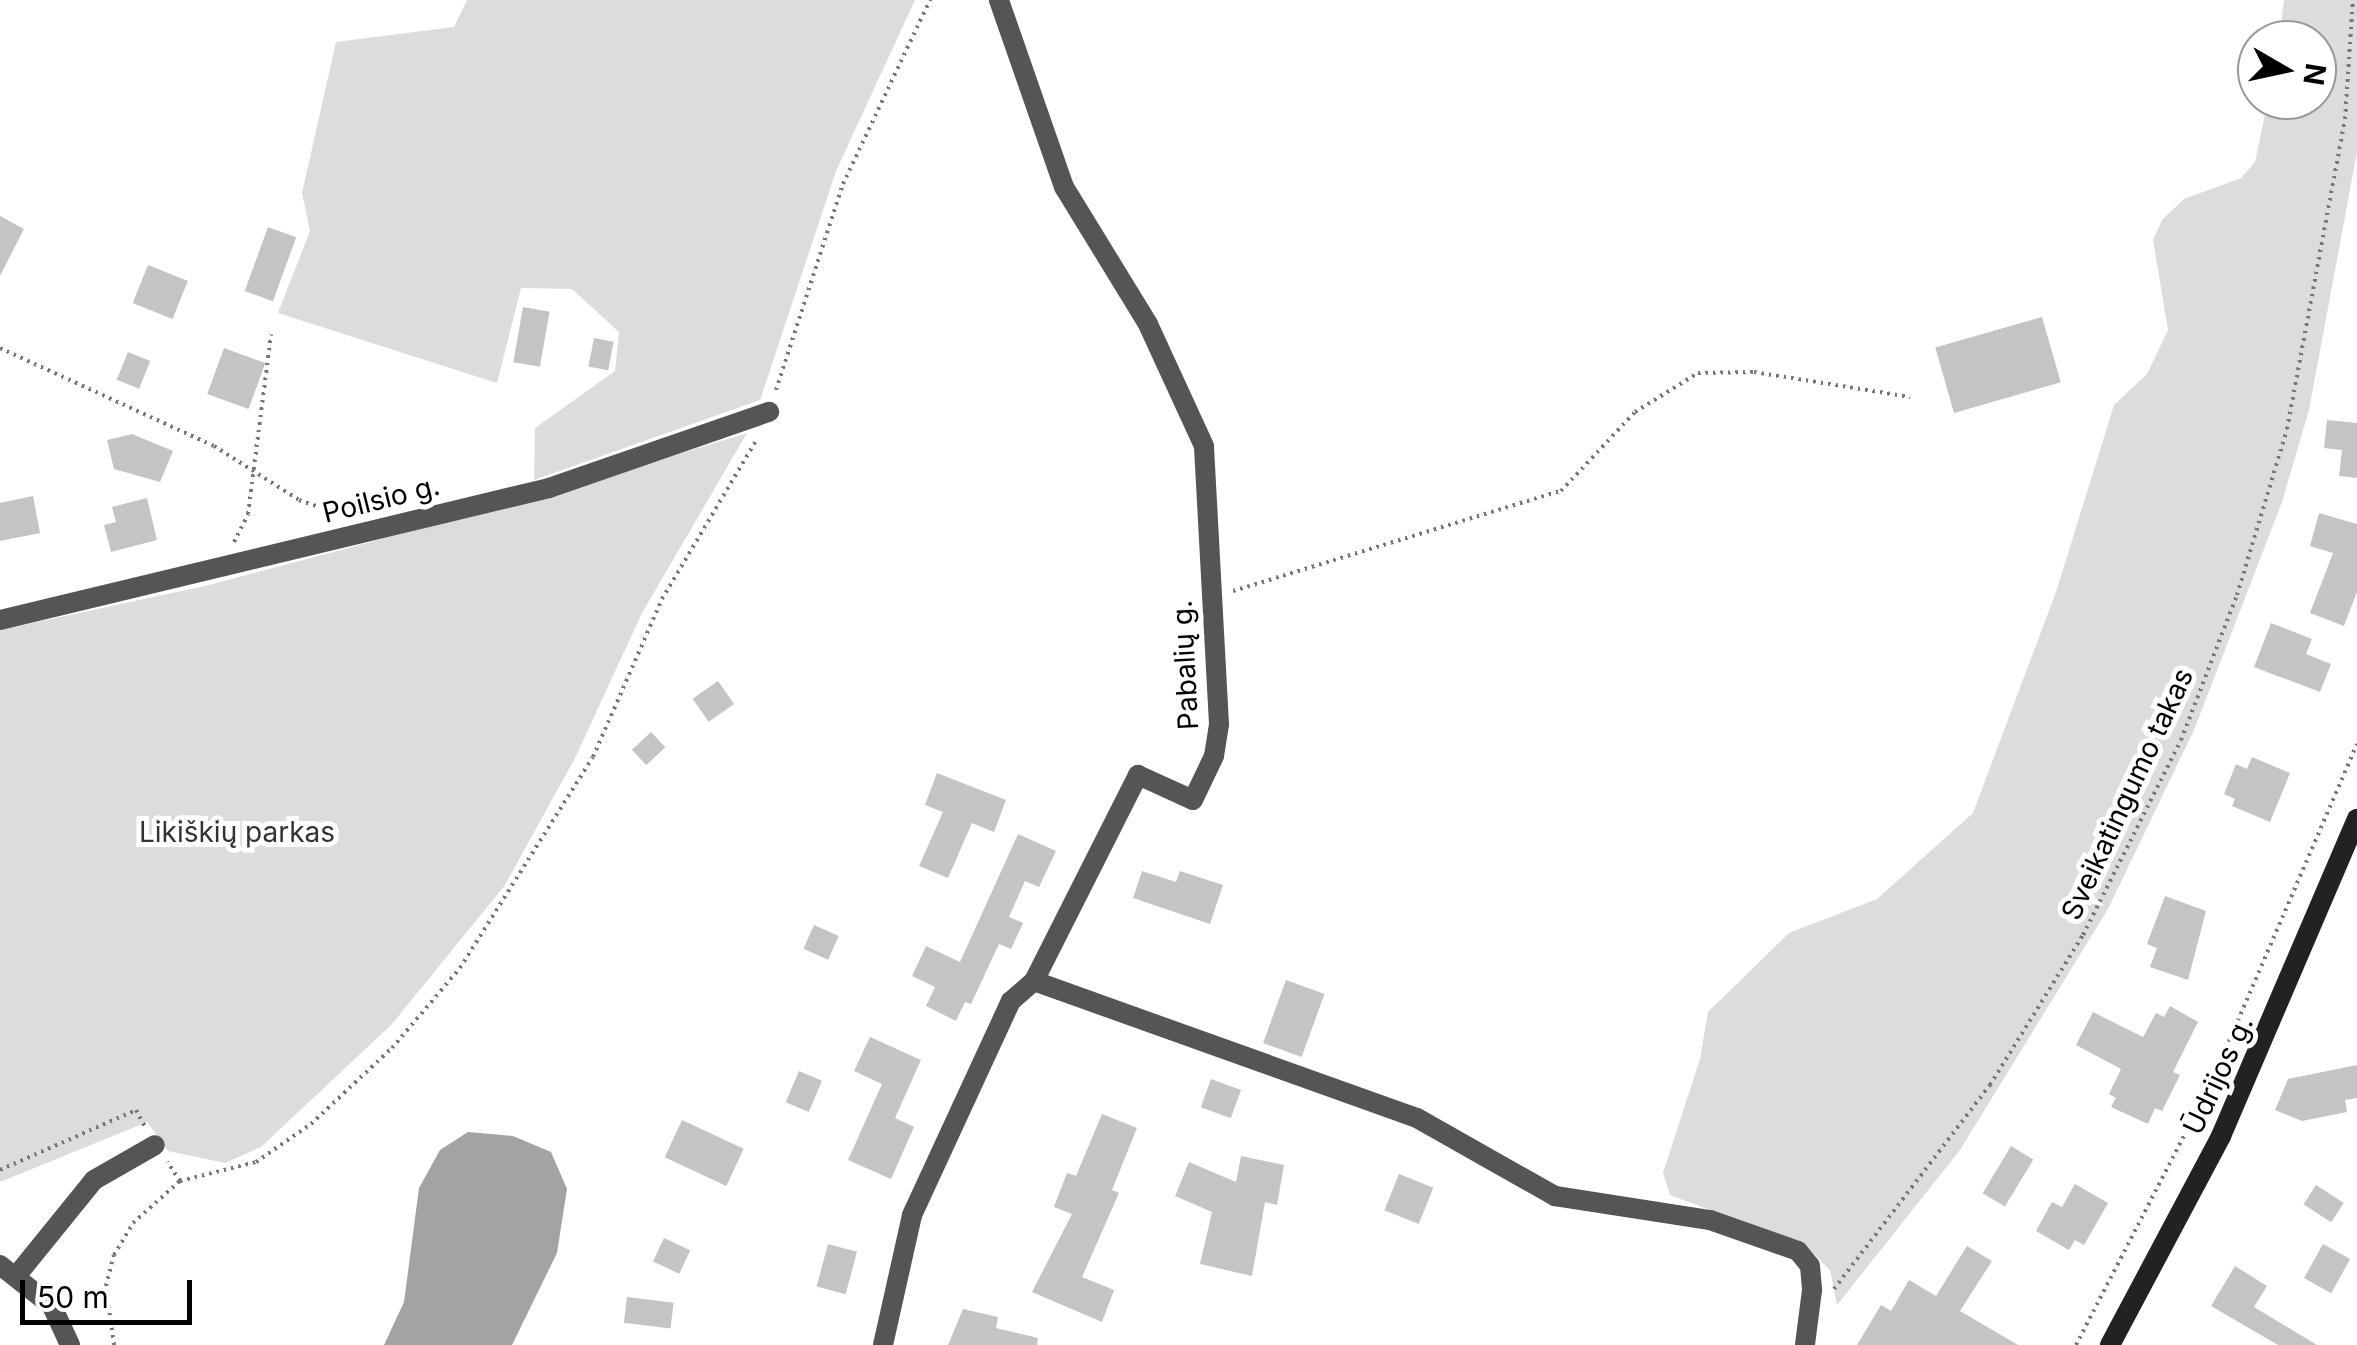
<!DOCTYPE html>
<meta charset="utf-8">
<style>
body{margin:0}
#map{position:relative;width:2357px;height:1345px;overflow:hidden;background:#fff;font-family:Inter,sans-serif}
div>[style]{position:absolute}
.green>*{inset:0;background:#dcdcdc}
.water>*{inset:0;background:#a3a3a3}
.building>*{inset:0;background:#c4c4c4;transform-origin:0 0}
.path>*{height:4px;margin-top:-2px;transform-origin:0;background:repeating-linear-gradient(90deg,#777 0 2.5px,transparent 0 7.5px)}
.minor>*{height:20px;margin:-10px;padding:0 10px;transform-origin:10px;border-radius:10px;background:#555}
.tertiary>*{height:20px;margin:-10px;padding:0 10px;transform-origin:10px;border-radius:10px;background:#555}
.secondary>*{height:20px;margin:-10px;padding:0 10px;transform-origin:10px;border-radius:10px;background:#222}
span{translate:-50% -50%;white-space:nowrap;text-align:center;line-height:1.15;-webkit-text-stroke:10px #fff;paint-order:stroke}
.street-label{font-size:28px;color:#000}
.park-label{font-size:28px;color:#333}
.north{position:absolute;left:2237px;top:20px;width:100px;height:100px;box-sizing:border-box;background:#fff;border:2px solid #999;border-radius:50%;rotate:99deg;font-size:28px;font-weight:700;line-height:40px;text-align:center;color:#000}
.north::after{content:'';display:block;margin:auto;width:35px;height:45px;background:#000;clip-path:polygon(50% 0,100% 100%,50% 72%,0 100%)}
.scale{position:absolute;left:20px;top:1280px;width:172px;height:45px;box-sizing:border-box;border:5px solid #000;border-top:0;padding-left:12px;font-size:30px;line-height:35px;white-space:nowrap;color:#000;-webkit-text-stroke:8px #fff;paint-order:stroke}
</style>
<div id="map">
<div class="green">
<i style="clip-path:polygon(467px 0,915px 0,836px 171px,760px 400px,534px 480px,535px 428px,615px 371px,619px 332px,572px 289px,521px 288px,497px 383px,278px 313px,310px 231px,302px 193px,336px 42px,454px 27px)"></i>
<i style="clip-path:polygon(2284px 0,2357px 0,2357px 152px,2309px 410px,2282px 502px,2194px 730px,2108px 909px,1960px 1150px,1837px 1305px,1830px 1270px,1806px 1246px,1670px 1195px,1663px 1173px,1700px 1059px,1708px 1012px,1789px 933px,1877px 899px,1973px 813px,2056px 592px,2114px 405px,2147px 374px,2168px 330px,2153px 240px,2162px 220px,2184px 199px,2241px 178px,2255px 162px,2268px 100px,2317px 100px,2317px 40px,2279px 40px)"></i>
<i style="clip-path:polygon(747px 433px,642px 613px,575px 758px,505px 885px,392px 1024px,261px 1147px,225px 1163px,168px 1151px,147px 1122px,0 1182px,0 630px,209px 585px,533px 499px)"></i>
</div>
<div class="water">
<i style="clip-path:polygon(468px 1132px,513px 1136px,551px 1152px,567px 1189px,557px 1253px,512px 1345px,384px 1345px,404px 1302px,419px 1188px,440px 1150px)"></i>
</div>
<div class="building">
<i style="clip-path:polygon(0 216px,24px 229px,0 276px)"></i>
<i style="left:268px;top:227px;width:30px;height:68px;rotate:20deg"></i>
<i style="left:148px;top:265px;width:43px;height:41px;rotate:22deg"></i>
<i style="left:523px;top:307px;width:27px;height:56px;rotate:10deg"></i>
<i style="left:2042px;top:317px;width:68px;height:111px;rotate:74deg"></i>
<i style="left:594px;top:338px;width:20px;height:29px;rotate:11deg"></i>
<i style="left:224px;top:348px;width:44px;height:49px;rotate:20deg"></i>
<i style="left:128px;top:352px;width:24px;height:30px;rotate:22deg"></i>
<i style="clip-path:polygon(2327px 420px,2357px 423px,2357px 478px,2339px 476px,2342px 450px,2324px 448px)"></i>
<i style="clip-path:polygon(132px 434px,173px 451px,160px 482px,114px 469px,107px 440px)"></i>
<i style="clip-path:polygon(33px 496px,40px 533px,0 541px,0 503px)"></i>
<i style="clip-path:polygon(147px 498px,157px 540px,111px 552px,104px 525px,116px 522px,112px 507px)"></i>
<i style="clip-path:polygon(2319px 513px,2357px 524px,2357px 592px,2344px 626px,2310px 613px,2333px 553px,2310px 546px)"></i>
<i style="clip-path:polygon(2271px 623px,2312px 639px,2306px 654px,2331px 664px,2320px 692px,2254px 667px)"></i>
<i style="left:718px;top:681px;width:28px;height:31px;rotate:55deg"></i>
<i style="left:651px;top:732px;width:21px;height:26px;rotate:47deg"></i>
<i style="clip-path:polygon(2252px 757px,2290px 773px,2270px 822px,2232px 806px,2235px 799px,2224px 794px,2236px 764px,2247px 769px)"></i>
<i style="clip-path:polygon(937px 773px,1006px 800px,994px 832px,972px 823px,948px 878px,919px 866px,943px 812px,925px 805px)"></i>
<i style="clip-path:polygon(1018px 834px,1056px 851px,1039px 887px,1025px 881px,1009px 917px,1023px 923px,1011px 949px,999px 944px,971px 1004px,965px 1002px,956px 1021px,926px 1006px,935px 987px,912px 976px,926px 946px,960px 962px)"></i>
<i style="clip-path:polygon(1142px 871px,1176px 882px,1180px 871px,1223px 885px,1210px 924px,1133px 898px)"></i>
<i style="clip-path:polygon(2165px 896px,2206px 911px,2188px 980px,2150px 967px,2157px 948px,2147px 944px)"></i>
<i style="left:814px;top:925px;width:27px;height:26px;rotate:24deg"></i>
<i style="left:1286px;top:980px;width:41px;height:67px;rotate:20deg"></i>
<i style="clip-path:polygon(2170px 1006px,2198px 1022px,2173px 1072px,2180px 1075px,2162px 1111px,2155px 1108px,2148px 1124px,2111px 1107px,2116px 1098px,2109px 1094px,2121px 1069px,2076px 1045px,2093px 1012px,2143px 1037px,2156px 1013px,2164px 1017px)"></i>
<i style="clip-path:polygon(870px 1037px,921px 1060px,895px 1118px,914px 1127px,891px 1179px,848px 1160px,882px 1084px,854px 1071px)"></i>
<i style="clip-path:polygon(2357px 1065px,2357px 1098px,2345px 1100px,2347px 1112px,2302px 1121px,2275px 1110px,2288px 1079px)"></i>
<i style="left:799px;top:1071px;width:25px;height:34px;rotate:23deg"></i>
<i style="left:1211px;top:1079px;width:32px;height:30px;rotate:20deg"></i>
<i style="clip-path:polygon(1102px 1114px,1137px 1128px,1112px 1190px,1119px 1193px,1082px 1277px,1114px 1290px,1102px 1322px,1032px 1292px,1072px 1214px,1054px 1207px,1067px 1173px,1076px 1176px)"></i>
<i style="left:682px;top:1120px;width:68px;height:41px;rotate:25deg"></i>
<i style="left:2011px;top:1146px;width:26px;height:55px;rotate:31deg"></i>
<i style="clip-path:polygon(1241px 1156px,1284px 1165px,1277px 1205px,1265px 1202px,1252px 1276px,1200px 1264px,1212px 1212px,1175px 1196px,1189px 1162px,1236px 1182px)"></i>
<i style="left:1399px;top:1174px;width:37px;height:39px;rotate:22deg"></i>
<i style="clip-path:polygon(2075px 1184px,2108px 1203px,2084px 1245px,2075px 1240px,2069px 1250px,2036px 1231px,2052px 1202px,2062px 1207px)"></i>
<i style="left:2316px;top:1185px;width:33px;height:23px;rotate:33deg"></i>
<i style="left:664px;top:1238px;width:29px;height:26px;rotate:25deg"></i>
<i style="left:828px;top:1244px;width:30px;height:44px;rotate:15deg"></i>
<i style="left:2323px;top:1244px;width:31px;height:39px;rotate:29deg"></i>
<i style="clip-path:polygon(1967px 1246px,1992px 1261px,1960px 1311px,2018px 1345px,1857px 1345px,1881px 1305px,1891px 1311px,1909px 1280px,1936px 1296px)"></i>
<i style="clip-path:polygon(2235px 1266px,2267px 1286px,2254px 1307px,2317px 1345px,2278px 1345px,2211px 1306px)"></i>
<i style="left:627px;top:1297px;width:47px;height:26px;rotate:7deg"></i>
<i style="clip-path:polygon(963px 1309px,998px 1317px,996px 1328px,1038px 1338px,1037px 1345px,948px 1345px)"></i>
</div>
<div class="path">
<i style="left:0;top:348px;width:235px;rotate:24.6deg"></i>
<i style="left:214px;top:446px;width:101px;rotate:32.4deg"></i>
<i style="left:299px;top:500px;width:42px;rotate:19.3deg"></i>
<i style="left:776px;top:390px;width:217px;rotate:-72deg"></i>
<i style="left:843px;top:184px;width:204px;rotate:-64.7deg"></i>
<i style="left:234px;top:542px;width:31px;rotate:-63deg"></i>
<i style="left:248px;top:514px;width:181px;rotate:-82.7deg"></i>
<i style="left:1233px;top:591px;width:343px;rotate:-17deg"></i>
<i style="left:1561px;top:491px;width:108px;rotate:-46.9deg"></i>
<i style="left:1635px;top:412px;width:74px;rotate:-31.8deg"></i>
<i style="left:1698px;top:373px;width:56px;rotate:-1deg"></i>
<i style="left:1754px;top:372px;width:158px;rotate:9.1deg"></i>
<i style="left:0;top:1170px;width:149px;rotate:-23.8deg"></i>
<i style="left:136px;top:1110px;width:21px;rotate:62deg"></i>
<i style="left:180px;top:1181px;width:78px;rotate:-14deg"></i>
<i style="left:256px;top:1162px;width:67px;rotate:-34.6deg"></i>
<i style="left:311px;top:1124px;width:111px;rotate:-43.2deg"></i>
<i style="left:392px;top:1048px;width:105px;rotate:-49.6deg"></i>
<i style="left:460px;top:968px;width:249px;rotate:-57.8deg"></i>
<i style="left:593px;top:757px;width:172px;rotate:-66.4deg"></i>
<i style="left:662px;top:599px;width:184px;rotate:-59.3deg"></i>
<i style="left:1834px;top:1289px;width:257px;rotate:-52.6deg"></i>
<i style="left:1990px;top:1085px;width:176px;rotate:-58.2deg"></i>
<i style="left:2083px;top:935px;width:218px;rotate:-63.3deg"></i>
<i style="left:2181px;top:740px;width:155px;rotate:-68.9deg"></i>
<i style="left:2237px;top:595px;width:173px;rotate:-73.2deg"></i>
<i style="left:2287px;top:429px;width:315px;rotate:-79.4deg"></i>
<i style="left:2345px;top:119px;width:119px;rotate:-86.2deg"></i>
<i style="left:114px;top:1345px;width:60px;rotate:-97.7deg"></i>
<i style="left:106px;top:1286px;width:32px;rotate:-76deg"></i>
<i style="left:114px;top:1255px;width:37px;rotate:-59deg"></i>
<i style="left:133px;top:1223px;width:63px;rotate:-41.8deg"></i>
<i style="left:180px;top:1181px;width:23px;rotate:-124deg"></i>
<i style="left:2076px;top:1345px;width:295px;rotate:-62.7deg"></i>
<i style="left:2211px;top:1083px;width:369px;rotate:-66.7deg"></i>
</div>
<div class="minor">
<i style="left:0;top:620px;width:565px;rotate:-13.52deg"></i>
<i style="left:549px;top:488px;width:233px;rotate:-19.1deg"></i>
<i style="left:1034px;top:981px;width:407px;rotate:19.7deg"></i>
<i style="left:1417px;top:1118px;width:159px;rotate:29.5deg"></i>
<i style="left:1555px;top:1196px;width:157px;rotate:8.8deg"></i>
<i style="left:1710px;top:1220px;width:93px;rotate:19.4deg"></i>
<i style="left:1798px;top:1251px;width:19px;rotate:51deg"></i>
<i style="left:1810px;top:1266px;width:24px;rotate:85deg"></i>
<i style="left:1812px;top:1290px;width:55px;rotate:97.3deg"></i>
<i style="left:17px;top:1275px;width:122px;rotate:-51deg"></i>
<i style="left:94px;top:1180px;width:70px;rotate:-29.8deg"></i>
<i style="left:883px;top:1345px;width:133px;rotate:-77.4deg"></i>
<i style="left:912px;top:1215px;width:236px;rotate:-65.2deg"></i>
<i style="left:1011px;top:1001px;width:30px;rotate:-41deg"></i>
<i style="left:1034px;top:981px;width:231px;rotate:-63.2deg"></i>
<i style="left:1138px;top:775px;width:60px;rotate:24.4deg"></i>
<i style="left:1193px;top:800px;width:49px;rotate:-64.5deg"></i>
<i style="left:1214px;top:756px;width:32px;rotate:-81deg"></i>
<i style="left:1219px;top:724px;width:278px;rotate:-93.1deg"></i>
<i style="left:1204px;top:446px;width:134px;rotate:-114.7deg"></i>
<i style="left:1148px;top:324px;width:161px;rotate:-121.5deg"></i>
<i style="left:1064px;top:187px;width:198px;rotate:-109.2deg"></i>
</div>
<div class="tertiary">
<i style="left:0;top:1265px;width:66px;rotate:38.3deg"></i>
<i style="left:52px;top:1306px;width:43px;rotate:65.2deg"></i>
</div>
<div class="secondary">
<i style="left:2110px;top:1345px;width:237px;rotate:-62deg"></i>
<i style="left:2221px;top:1136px;width:345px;rotate:-66.8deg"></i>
</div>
<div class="street-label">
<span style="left:381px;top:499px;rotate:-14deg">Poilsio g.</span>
<span style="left:1185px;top:665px;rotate:-93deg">Pabalių g.</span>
<span style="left:2127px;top:794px;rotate:-65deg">Sveikatingumo takas</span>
<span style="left:2218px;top:1075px;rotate:-65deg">Ūdrijos g.</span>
</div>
<div class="park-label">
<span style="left:237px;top:832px">Likiškių parkas</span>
</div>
<div class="north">N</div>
<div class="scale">50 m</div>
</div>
